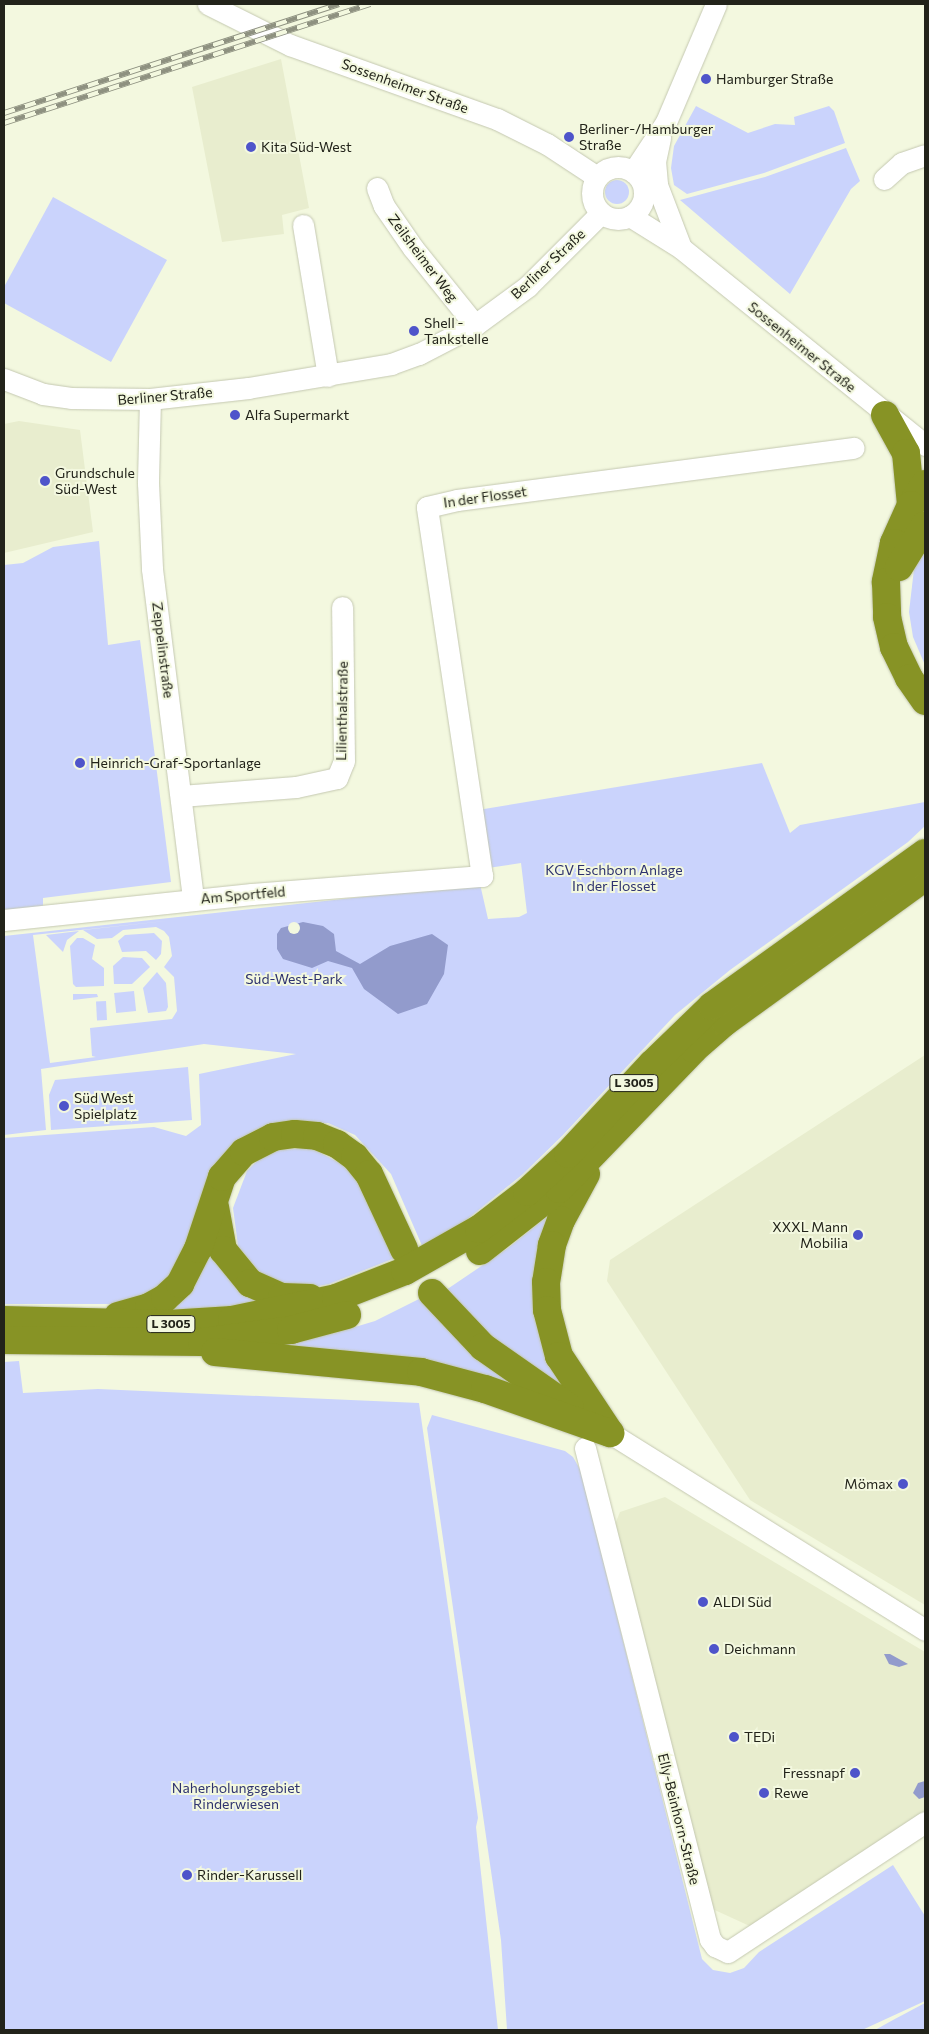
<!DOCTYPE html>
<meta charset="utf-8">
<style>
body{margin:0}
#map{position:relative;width:929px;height:2034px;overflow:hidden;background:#f3f8df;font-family:Commissioner,sans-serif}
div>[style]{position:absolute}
.built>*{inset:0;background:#e8edce}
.green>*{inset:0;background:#cad3fc;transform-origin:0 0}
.round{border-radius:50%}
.water>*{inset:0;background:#929bcc}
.pier>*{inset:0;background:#f3f8df}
.roads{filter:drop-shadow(0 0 1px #c4c8b1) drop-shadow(0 0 1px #c4c8b1)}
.minor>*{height:21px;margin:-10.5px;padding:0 10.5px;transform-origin:10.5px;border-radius:10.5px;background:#fff}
.minor>.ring{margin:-10.5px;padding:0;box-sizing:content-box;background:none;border:21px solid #fff;border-radius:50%}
.highway>*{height:28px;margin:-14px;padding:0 14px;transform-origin:14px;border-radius:14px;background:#879325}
.rail>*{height:5.5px;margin-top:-2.75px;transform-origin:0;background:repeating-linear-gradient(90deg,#f3f8df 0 11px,#8e9180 0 22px);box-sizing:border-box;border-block:1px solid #8e9180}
.dots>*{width:14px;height:14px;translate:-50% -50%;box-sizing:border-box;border:2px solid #f3f8df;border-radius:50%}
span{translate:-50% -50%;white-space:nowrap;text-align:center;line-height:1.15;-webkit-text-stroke:4px #f3f8df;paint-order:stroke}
.shield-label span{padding:1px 4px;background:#f3f8df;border:1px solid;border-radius:4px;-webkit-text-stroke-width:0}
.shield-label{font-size:12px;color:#22231a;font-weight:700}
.poi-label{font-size:14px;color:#22231a}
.left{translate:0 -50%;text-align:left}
.right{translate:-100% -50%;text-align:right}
.street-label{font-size:14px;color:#22231a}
.park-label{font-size:14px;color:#2e336f}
.frame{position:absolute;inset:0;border:5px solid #22231a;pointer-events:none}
</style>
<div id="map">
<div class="built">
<i style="clip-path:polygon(281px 59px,309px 208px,282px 215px,284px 234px,222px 242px,192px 87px)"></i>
<i style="clip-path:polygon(19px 421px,80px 430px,93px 532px,4px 553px,4px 424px)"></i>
<i style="clip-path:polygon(925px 1055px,925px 1605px,750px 1500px,607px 1281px,610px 1260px)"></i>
<i style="clip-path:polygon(665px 1497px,925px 1652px,925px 1812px,754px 1928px,706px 1906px,611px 1534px,620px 1512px)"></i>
</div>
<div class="green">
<i style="clip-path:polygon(696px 106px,748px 133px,775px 124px,795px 125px,794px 117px,829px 106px,834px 111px,845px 143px,764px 173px,687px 194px,674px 185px,671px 168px,674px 146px)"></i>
<i style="clip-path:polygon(846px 148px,860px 181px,851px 189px,790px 294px,680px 200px,765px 177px)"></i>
<i class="round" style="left:605px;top:180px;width:24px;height:24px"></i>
<i style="clip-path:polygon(53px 197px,167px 260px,111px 362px,4px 303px,4px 287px)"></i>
<i style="clip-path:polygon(99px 541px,108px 645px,140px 640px,171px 882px,43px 898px,43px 910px,4px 914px,4px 565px,23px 563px,53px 547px)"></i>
<i style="clip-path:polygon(925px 544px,925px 665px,913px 637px,909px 612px,914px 569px)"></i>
<i style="clip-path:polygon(evenodd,762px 763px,790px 833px,800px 825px,925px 802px,925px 826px,908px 842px,730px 970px,675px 1015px,563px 1135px,523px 1174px,465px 1221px,423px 1248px,391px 1174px,355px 1135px,328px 1123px,277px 1122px,255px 1130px,230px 1147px,216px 1167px,186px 1259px,156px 1293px,119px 1304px,4px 1304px,4px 1138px,154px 1127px,186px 1136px,201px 1125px,199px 1074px,296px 1054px,204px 1044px,41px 1069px,46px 1130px,4px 1135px,4px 936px,480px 884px,488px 919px,519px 917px,527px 913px,521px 863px,488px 868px,478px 810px,762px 763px,175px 920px,83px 930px,97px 939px,112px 938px,123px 930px,156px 927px,164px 931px,169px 937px,172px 956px,164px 967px,174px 977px,177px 1011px,172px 1019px,90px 1028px,92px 1056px,96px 1057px,50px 1063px,33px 935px,175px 920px)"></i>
<i style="clip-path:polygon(79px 931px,67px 940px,63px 952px,46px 935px)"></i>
<i style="clip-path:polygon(154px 933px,162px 941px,161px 954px,156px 960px,146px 951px,122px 952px,118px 941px,125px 935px)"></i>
<i style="clip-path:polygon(77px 938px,83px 938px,95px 945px,92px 959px,104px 968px,104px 986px,76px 987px,73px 984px,70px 946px)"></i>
<i style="clip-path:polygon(123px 957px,142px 958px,150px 967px,132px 984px,114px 984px,113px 966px)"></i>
<i style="clip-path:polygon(157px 972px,166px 983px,168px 1007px,166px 1011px,148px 1013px,143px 988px)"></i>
<i style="left:134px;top:991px;width:20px;height:20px;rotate:84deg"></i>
<i style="clip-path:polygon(73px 994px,97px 994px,98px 997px,73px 1000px)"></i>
<i style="left:106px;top:1001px;width:19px;height:10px;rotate:87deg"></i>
<i style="clip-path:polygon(188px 1067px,192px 1120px,51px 1130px,49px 1095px,55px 1080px)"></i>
<i style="clip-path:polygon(311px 1148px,349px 1168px,365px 1192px,395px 1258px,329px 1284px,308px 1288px,289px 1286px,260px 1273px,238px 1246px,233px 1208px,247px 1171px,259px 1159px,279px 1150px)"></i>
<i style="clip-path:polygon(569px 1192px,541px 1248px,582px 1405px,497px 1344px,446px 1290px,508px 1248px,548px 1216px)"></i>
<i style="clip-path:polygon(213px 1229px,280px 1301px,237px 1311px,153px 1310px)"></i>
<i style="clip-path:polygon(419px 1299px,475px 1355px,535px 1398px,255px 1348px,335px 1333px,375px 1321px)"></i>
<i style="clip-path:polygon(19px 1361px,23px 1393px,98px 1389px,419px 1403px,478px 1818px,476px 1827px,498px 2030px,4px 2030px,4px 1362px)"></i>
<i style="clip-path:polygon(432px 1415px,565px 1451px,573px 1457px,581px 1471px,702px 1959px,713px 1970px,730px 1973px,744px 1968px,759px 1952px,893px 1865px,925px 1916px,925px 2001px,862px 2030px,507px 2030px,501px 1940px,427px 1428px)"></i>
<i style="clip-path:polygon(925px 2003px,925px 2030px,875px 2030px,893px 2020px)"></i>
</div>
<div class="water">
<i style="clip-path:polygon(303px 922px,323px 926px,334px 934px,336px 951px,360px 964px,390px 946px,432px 934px,448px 945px,444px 974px,427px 1004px,398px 1014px,364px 989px,352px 968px,328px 961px,312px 968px,283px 959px,277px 949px,277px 934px,281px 928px)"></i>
<i style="clip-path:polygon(884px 1654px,890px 1654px,908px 1664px,899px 1667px,889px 1664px)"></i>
<i style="clip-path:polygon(925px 1781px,925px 1797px,919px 1799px,913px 1793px,918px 1783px)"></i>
</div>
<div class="pier">
<i class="round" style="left:288px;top:922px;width:12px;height:12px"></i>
</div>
<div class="roads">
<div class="minor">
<i style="left:208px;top:4px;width:92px;rotate:26.6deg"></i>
<i style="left:290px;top:45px;width:220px;rotate:19.7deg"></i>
<i style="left:497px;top:119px;width:56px;rotate:26.6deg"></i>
<i style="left:547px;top:144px;width:60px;rotate:33.4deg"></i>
<i style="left:660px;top:138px;width:24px;rotate:102deg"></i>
<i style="left:655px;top:161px;width:24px;rotate:85deg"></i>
<i style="left:657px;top:185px;width:67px;rotate:69.1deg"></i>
<i class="ring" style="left:592px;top:167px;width:31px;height:31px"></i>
<i style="left:633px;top:172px;width:60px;rotate:-56.6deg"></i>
<i style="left:666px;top:122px;width:128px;rotate:-67deg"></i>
<i style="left:884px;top:179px;width:24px;rotate:-42deg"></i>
<i style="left:902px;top:163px;width:24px;rotate:-19deg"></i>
<i style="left:377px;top:188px;width:19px;rotate:69deg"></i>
<i style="left:384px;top:206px;width:51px;rotate:55.4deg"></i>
<i style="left:413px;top:248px;width:99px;rotate:51.2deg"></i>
<i style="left:630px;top:216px;width:60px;rotate:32.1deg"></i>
<i style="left:681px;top:248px;width:314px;rotate:38.9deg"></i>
<i style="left:303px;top:225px;width:153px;rotate:80.6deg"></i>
<i style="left:4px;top:379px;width:42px;rotate:21deg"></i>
<i style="left:43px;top:394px;width:28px;rotate:8deg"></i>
<i style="left:71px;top:398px;width:79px;rotate:0.7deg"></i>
<i style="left:150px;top:399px;width:99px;rotate:-6.4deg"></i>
<i style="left:248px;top:388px;width:145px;rotate:-9.5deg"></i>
<i style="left:391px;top:364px;width:30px;rotate:-20deg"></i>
<i style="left:419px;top:354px;width:63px;rotate:-27.4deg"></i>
<i style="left:475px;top:325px;width:66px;rotate:-36.3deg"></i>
<i style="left:528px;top:286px;width:103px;rotate:-45deg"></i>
<i style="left:150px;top:399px;width:84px;rotate:91.4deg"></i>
<i style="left:148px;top:483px;width:86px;rotate:87.3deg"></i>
<i style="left:152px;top:569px;width:333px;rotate:82.9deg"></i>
<i style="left:181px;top:796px;width:115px;rotate:-4.5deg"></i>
<i style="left:296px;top:787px;width:42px;rotate:-12.4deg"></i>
<i style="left:337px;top:778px;width:18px;rotate:-68deg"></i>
<i style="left:344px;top:761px;width:154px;rotate:-90.7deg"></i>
<i style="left:4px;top:920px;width:249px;rotate:-6deg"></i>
<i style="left:252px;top:894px;width:231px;rotate:-4.5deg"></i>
<i style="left:482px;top:876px;width:373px;rotate:-98.5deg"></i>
<i style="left:427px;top:507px;width:31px;rotate:-13deg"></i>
<i style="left:457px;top:500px;width:400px;rotate:-7.5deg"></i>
<i style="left:610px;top:1433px;width:372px;rotate:32deg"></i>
<i style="left:585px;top:1448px;width:507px;rotate:75.72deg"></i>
<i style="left:710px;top:1939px;width:9px;rotate:54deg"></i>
<i style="left:715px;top:1946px;width:14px;rotate:25deg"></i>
<i style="left:728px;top:1952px;width:236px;rotate:-33.4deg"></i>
</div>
<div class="highway">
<i style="left:885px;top:415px;width:43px;rotate:61.1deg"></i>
<i style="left:906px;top:453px;width:52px;rotate:84.5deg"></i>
<i style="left:925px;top:484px;width:25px;rotate:124deg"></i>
<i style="left:911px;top:505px;width:42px;rotate:114.1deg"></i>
<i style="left:894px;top:543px;width:40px;rotate:102deg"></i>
<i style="left:886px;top:582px;width:35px;rotate:88deg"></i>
<i style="left:887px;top:617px;width:31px;rotate:77deg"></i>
<i style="left:894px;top:647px;width:34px;rotate:64deg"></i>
<i style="left:909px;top:678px;width:28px;rotate:55deg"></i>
<i style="left:899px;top:567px;width:49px;rotate:-58.2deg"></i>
<i style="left:586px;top:1174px;width:52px;rotate:118.5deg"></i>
<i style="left:561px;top:1220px;width:27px;rotate:110deg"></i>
<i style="left:552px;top:1245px;width:37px;rotate:99deg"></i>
<i style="left:546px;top:1282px;width:28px;rotate:88deg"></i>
<i style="left:547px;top:1310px;width:48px;rotate:75.4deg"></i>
<i style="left:559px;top:1356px;width:92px;rotate:56.5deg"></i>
<i style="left:215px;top:1207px;width:44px;rotate:79.5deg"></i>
<i style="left:223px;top:1250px;width:43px;rotate:50.7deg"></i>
<i style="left:250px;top:1283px;width:35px;rotate:24deg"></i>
<i style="left:282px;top:1297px;width:28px;rotate:2deg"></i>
<i style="left:480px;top:1251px;width:100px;rotate:-38.1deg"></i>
<i style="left:559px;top:1189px;width:194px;rotate:-46deg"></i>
<i style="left:694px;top:1049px;width:41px;rotate:-41.1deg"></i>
<i style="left:725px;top:1022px;width:247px;rotate:-35.9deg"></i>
<i style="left:432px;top:1293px;width:74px;rotate:46.6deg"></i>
<i style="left:483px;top:1347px;width:106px;rotate:35deg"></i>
<i style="left:118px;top:1316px;width:32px;rotate:-16deg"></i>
<i style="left:149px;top:1307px;width:18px;rotate:-29deg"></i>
<i style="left:165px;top:1298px;width:21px;rotate:-43deg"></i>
<i style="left:180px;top:1284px;width:39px;rotate:-63deg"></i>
<i style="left:198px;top:1249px;width:76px;rotate:-71.6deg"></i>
<i style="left:222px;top:1177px;width:33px;rotate:-49deg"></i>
<i style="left:244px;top:1152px;width:33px;rotate:-27deg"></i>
<i style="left:273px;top:1137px;width:22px;rotate:-8deg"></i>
<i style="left:295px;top:1134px;width:22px;rotate:5deg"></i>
<i style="left:317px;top:1136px;width:22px;rotate:22deg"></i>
<i style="left:337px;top:1144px;width:22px;rotate:36deg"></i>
<i style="left:355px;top:1157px;width:22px;rotate:51deg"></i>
<i style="left:369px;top:1174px;width:83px;rotate:65deg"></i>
<i style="left:4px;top:1320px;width:164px;rotate:1.4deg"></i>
<i style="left:168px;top:1324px;width:64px;rotate:-3.6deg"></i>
<i style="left:232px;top:1320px;width:106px;rotate:-11.9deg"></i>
<i style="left:336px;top:1298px;width:74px;rotate:-21.4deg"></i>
<i style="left:405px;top:1271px;width:85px;rotate:-29.6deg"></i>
<i style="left:479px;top:1229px;width:61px;rotate:-37.6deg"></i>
<i style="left:527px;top:1192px;width:56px;rotate:-42.8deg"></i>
<i style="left:568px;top:1154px;width:123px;rotate:-47deg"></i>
<i style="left:652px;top:1064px;width:83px;rotate:-44deg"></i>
<i style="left:712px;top:1006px;width:262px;rotate:-35.7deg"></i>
<i style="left:4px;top:1340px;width:198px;rotate:0.6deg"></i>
<i style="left:202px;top:1342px;width:90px;rotate:-7.7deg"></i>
<i style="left:291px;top:1330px;width:58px;rotate:-15deg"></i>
<i style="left:215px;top:1352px;width:207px;rotate:5.5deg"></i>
<i style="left:421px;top:1372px;width:66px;rotate:14.9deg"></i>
<i style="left:485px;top:1389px;width:133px;rotate:19.4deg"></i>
</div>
</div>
<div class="rail">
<i style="left:4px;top:113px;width:352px;rotate:-18deg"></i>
<i style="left:4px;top:123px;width:385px;rotate:-18deg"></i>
</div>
<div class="dots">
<i style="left:706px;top:79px;background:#4e54ca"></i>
<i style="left:569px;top:137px;background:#4e54ca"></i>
<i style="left:251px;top:147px;background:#4e54ca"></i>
<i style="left:414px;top:331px;background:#4e54ca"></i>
<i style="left:235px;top:415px;background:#4e54ca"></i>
<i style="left:45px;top:481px;background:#4e54ca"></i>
<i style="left:80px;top:763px;background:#4e54ca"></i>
<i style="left:64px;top:1106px;background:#4e54ca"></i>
<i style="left:858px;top:1235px;background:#4e54ca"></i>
<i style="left:903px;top:1484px;background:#4e54ca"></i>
<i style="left:703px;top:1602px;background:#4e54ca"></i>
<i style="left:714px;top:1649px;background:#4e54ca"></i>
<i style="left:734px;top:1737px;background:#4e54ca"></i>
<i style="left:855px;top:1773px;background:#4e54ca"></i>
<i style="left:764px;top:1793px;background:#4e54ca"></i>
<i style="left:187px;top:1875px;background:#4e54ca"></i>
</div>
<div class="shield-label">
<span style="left:634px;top:1083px">L 3005</span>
<span style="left:171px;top:1324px">L 3005</span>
</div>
<div class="poi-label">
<span class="left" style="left:716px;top:79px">Hamburger Straße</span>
<span class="left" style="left:579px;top:137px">Berliner-/Hamburger<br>Straße</span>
<span class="left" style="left:261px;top:147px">Kita Süd-West</span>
<span class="left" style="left:424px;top:331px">Shell -<br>Tankstelle</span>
<span class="left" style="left:245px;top:415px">Alfa Supermarkt</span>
<span class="left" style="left:55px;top:481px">Grundschule<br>Süd-West</span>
<span class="left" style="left:90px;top:763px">Heinrich-Graf-Sportanlage</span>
<span class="left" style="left:74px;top:1106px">Süd West<br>Spielplatz</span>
<span class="right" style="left:848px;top:1235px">XXXL Mann<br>Mobilia</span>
<span class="right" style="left:893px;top:1484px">Mömax</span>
<span class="left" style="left:713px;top:1602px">ALDI Süd</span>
<span class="left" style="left:724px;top:1649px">Deichmann</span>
<span class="left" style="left:744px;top:1737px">TEDi</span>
<span class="right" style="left:845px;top:1773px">Fressnapf</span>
<span class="left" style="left:774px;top:1793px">Rewe</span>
<span class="left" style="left:197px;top:1875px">Rinder-Karussell</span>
</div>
<div class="street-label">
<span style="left:405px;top:86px;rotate:20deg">Sossenheimer Straße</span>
<span style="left:423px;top:258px;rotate:53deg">Zeilsheimer Weg</span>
<span style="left:548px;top:264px;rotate:-43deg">Berliner Straße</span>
<span style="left:802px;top:347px;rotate:39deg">Sossenheimer Straße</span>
<span style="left:165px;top:396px;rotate:-5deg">Berliner Straße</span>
<span style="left:485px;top:497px;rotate:-8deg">In der Flosset</span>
<span style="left:163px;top:650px;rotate:83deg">Zeppelinstraße</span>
<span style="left:342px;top:711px;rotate:-89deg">Lilienthalstraße</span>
<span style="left:243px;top:895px;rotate:-5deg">Am Sportfeld</span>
<span style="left:679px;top:1819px;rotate:76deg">Elly-Beinhorn-Straße</span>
</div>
<div class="park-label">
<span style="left:614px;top:878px">KGV Eschborn Anlage<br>In der Flosset</span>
<span style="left:294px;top:979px">Süd-West-Park</span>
<span style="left:236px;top:1796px">Naherholungsgebiet<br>Rinderwiesen</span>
</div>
<div class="frame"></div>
</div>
